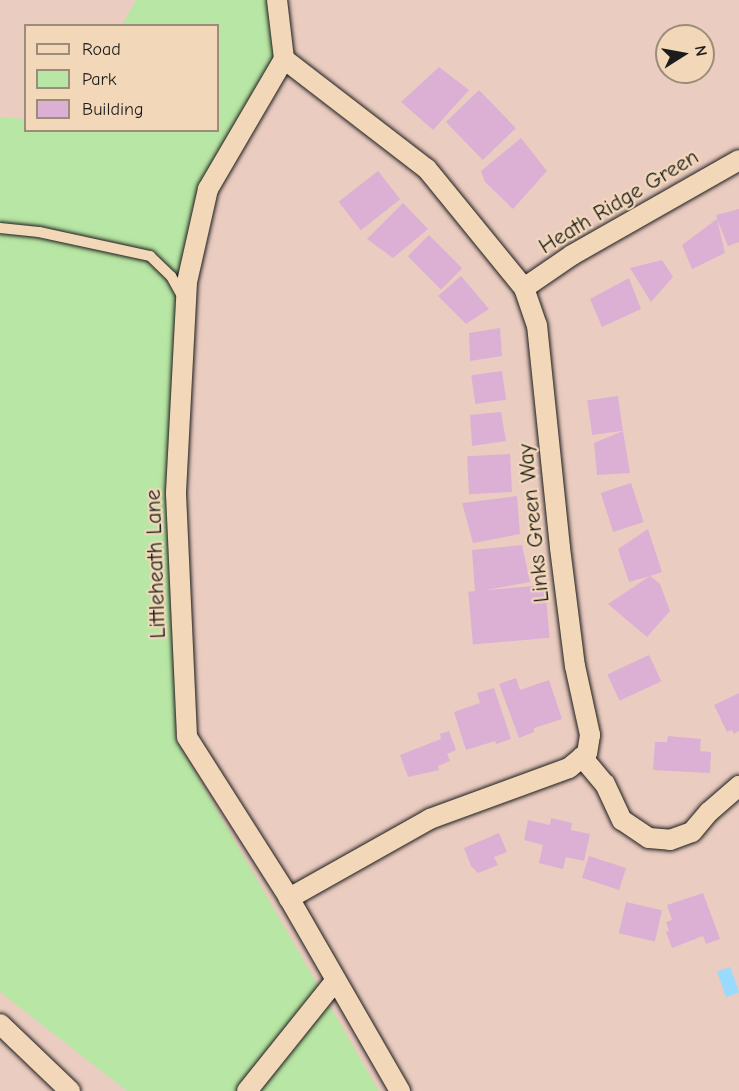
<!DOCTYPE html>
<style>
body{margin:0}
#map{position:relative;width:739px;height:1091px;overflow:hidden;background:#ebccc1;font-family:"Comic Neue",sans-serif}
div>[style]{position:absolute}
.green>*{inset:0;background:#b8e6a4}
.water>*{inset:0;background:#9adafc;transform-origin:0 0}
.building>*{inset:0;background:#dbb0d4;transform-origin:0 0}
.roads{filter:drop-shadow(0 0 2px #1c1c1c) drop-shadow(0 0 2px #1c1c1c)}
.lane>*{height:10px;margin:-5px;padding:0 5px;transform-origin:5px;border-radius:5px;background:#f2d8b9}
.street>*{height:20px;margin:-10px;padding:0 10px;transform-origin:10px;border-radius:10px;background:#f2d8b9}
span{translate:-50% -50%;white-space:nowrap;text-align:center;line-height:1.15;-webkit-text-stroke:4.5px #f2d8b9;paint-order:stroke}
.street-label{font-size:22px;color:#1c1c1c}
.legend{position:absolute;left:24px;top:24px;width:195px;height:108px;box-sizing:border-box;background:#f2d8b9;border:2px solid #9c8d7a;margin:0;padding:8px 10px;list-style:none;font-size:18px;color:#1c1c1c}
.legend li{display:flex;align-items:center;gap:12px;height:30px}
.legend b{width:30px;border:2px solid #9c8d7a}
.north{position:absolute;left:655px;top:24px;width:60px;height:60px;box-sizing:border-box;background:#f2d8b9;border:2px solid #9c8d7a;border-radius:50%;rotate:79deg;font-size:16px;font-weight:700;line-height:24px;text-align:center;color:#1c1c1c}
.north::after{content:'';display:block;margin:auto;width:21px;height:27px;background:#1c1c1c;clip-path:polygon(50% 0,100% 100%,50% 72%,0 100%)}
</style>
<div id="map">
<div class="green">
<i style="clip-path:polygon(136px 0,269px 0,276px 59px,201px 187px,176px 494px,176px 739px,379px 1091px,127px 1091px,0 992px,0 117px,25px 119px,26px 130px,218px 130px,218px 26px,122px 25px)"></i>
</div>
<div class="water">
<i style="left:730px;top:967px;width:27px;height:14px;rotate:70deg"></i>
</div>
<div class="building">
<i style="clip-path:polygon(439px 67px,469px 90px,433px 130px,401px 102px)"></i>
<i style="left:479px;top:90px;width:53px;height:46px;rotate:46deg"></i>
<i style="clip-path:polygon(521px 138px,547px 171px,513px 209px,485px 182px,481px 171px)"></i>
<i style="left:378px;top:171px;width:36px;height:50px;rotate:52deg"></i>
<i style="clip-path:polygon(403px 203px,428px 229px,393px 258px,367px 239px)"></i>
<i style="clip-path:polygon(739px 209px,739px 242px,728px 246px,717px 219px,725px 253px,692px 269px,682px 245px,717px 219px,716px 215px)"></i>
<i style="left:429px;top:235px;width:47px;height:30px;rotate:45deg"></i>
<i style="clip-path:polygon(662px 260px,673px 277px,651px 302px,630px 268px)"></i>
<i style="clip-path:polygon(461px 276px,489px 309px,466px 324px,438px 296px)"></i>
<i style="clip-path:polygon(629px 278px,641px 309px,602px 327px,590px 299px)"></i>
<i style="clip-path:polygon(500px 328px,502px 356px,470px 361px,469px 333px)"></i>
<i style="left:502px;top:371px;width:29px;height:31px;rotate:82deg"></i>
<i style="left:618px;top:396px;width:35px;height:31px;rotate:82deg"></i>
<i style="clip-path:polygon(501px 412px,506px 441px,472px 446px,470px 415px)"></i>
<i style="clip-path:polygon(623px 431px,630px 473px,597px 475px,594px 443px)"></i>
<i style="left:510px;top:454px;width:38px;height:43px;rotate:87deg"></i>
<i style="left:631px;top:483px;width:41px;height:32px;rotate:72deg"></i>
<i style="clip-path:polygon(517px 496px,520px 534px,473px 543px,462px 503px)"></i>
<i style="clip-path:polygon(648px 529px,662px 572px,650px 576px,660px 584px,670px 611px,647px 637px,608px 604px,650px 576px,629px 582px,618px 549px)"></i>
<i style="clip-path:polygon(522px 545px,530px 582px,475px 592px,472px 550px)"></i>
<i style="left:545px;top:585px;width:53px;height:77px;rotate:85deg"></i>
<i style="left:649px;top:655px;width:29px;height:46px;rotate:65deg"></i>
<i style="clip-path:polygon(516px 678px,520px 690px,549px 680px,562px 719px,534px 728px,534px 732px,519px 738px,499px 684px)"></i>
<i style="clip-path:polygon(494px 688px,511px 739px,496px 744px,495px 741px,466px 750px,454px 712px,480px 703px,477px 693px)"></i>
<i style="clip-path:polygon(739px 693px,739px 731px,734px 734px,732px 730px,727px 732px,714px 705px)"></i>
<i style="clip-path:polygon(449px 731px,456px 750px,447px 754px,450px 761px,438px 766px,439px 770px,408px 777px,400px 755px,441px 739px,440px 734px)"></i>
<i style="clip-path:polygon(668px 736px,701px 739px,700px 751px,711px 752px,710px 773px,653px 770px,655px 742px,667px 742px)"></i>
<i style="clip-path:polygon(551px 818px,572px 823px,571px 830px,590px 834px,584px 861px,566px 857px,563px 869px,539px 863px,543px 845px,524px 840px,528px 820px,550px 825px)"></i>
<i style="clip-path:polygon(499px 833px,507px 852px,494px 857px,498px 865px,478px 873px,471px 866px,464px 848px)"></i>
<i style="left:589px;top:856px;width:39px;height:23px;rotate:18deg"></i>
<i style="clip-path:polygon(703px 893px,720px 939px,706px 944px,703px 936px,672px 948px,666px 932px,669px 931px,666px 922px,672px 920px,667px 905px)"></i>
<i style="left:626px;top:902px;width:37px;height:32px;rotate:13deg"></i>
</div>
<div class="roads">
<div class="lane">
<i style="left:0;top:228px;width:39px;rotate:6deg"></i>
<i style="left:39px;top:232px;width:114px;rotate:12.2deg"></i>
<i style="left:150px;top:256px;width:29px;rotate:44deg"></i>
<i style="left:171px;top:276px;width:26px;rotate:61deg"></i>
</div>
<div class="street">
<i style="left:277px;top:0;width:59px;rotate:83.2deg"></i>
<i style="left:284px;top:59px;width:151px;rotate:120.3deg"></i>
<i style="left:208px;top:189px;width:95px;rotate:102.7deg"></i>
<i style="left:187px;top:282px;width:212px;rotate:93deg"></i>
<i style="left:176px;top:494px;width:243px;rotate:87.4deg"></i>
<i style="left:187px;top:737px;width:191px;rotate:57.6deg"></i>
<i style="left:289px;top:898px;width:223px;rotate:60.1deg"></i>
<i style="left:284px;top:59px;width:180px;rotate:37.6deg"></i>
<i style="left:427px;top:169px;width:154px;rotate:50.8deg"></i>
<i style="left:524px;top:288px;width:39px;rotate:71deg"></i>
<i style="left:537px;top:325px;width:224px;rotate:84.1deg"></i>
<i style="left:560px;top:548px;width:119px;rotate:82.8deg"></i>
<i style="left:575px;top:666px;width:71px;rotate:77.7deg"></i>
<i style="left:590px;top:735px;width:18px;rotate:99deg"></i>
<i style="left:587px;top:753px;width:23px;rotate:140deg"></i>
<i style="left:569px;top:768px;width:148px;rotate:159.9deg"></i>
<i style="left:430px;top:819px;width:162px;rotate:150.7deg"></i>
<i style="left:524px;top:288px;width:58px;rotate:-34.5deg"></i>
<i style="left:572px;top:255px;width:192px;rotate:-29.6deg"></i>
<i style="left:582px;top:757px;width:35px;rotate:50deg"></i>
<i style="left:605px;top:784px;width:40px;rotate:65deg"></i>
<i style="left:622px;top:820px;width:32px;rotate:34deg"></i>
<i style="left:649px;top:838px;width:21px;rotate:5deg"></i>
<i style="left:670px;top:840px;width:23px;rotate:-20deg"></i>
<i style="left:692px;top:832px;width:26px;rotate:-50deg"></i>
<i style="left:709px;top:812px;width:40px;rotate:-41deg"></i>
<i style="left:0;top:1024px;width:97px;rotate:43.7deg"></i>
<i style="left:247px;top:1091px;width:142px;rotate:-51.3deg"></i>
</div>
</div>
<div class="street-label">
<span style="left:619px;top:202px;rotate:-31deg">Heath Ridge Green</span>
<span style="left:534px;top:523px;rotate:-96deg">Links Green Way</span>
<span style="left:156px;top:564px;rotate:-92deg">Littleheath Lane</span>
</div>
<ul class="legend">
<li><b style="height:8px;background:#f2d8b9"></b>Road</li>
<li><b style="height:16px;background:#b8e6a4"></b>Park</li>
<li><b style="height:16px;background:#dbb0d4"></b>Building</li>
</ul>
<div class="north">N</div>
</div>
